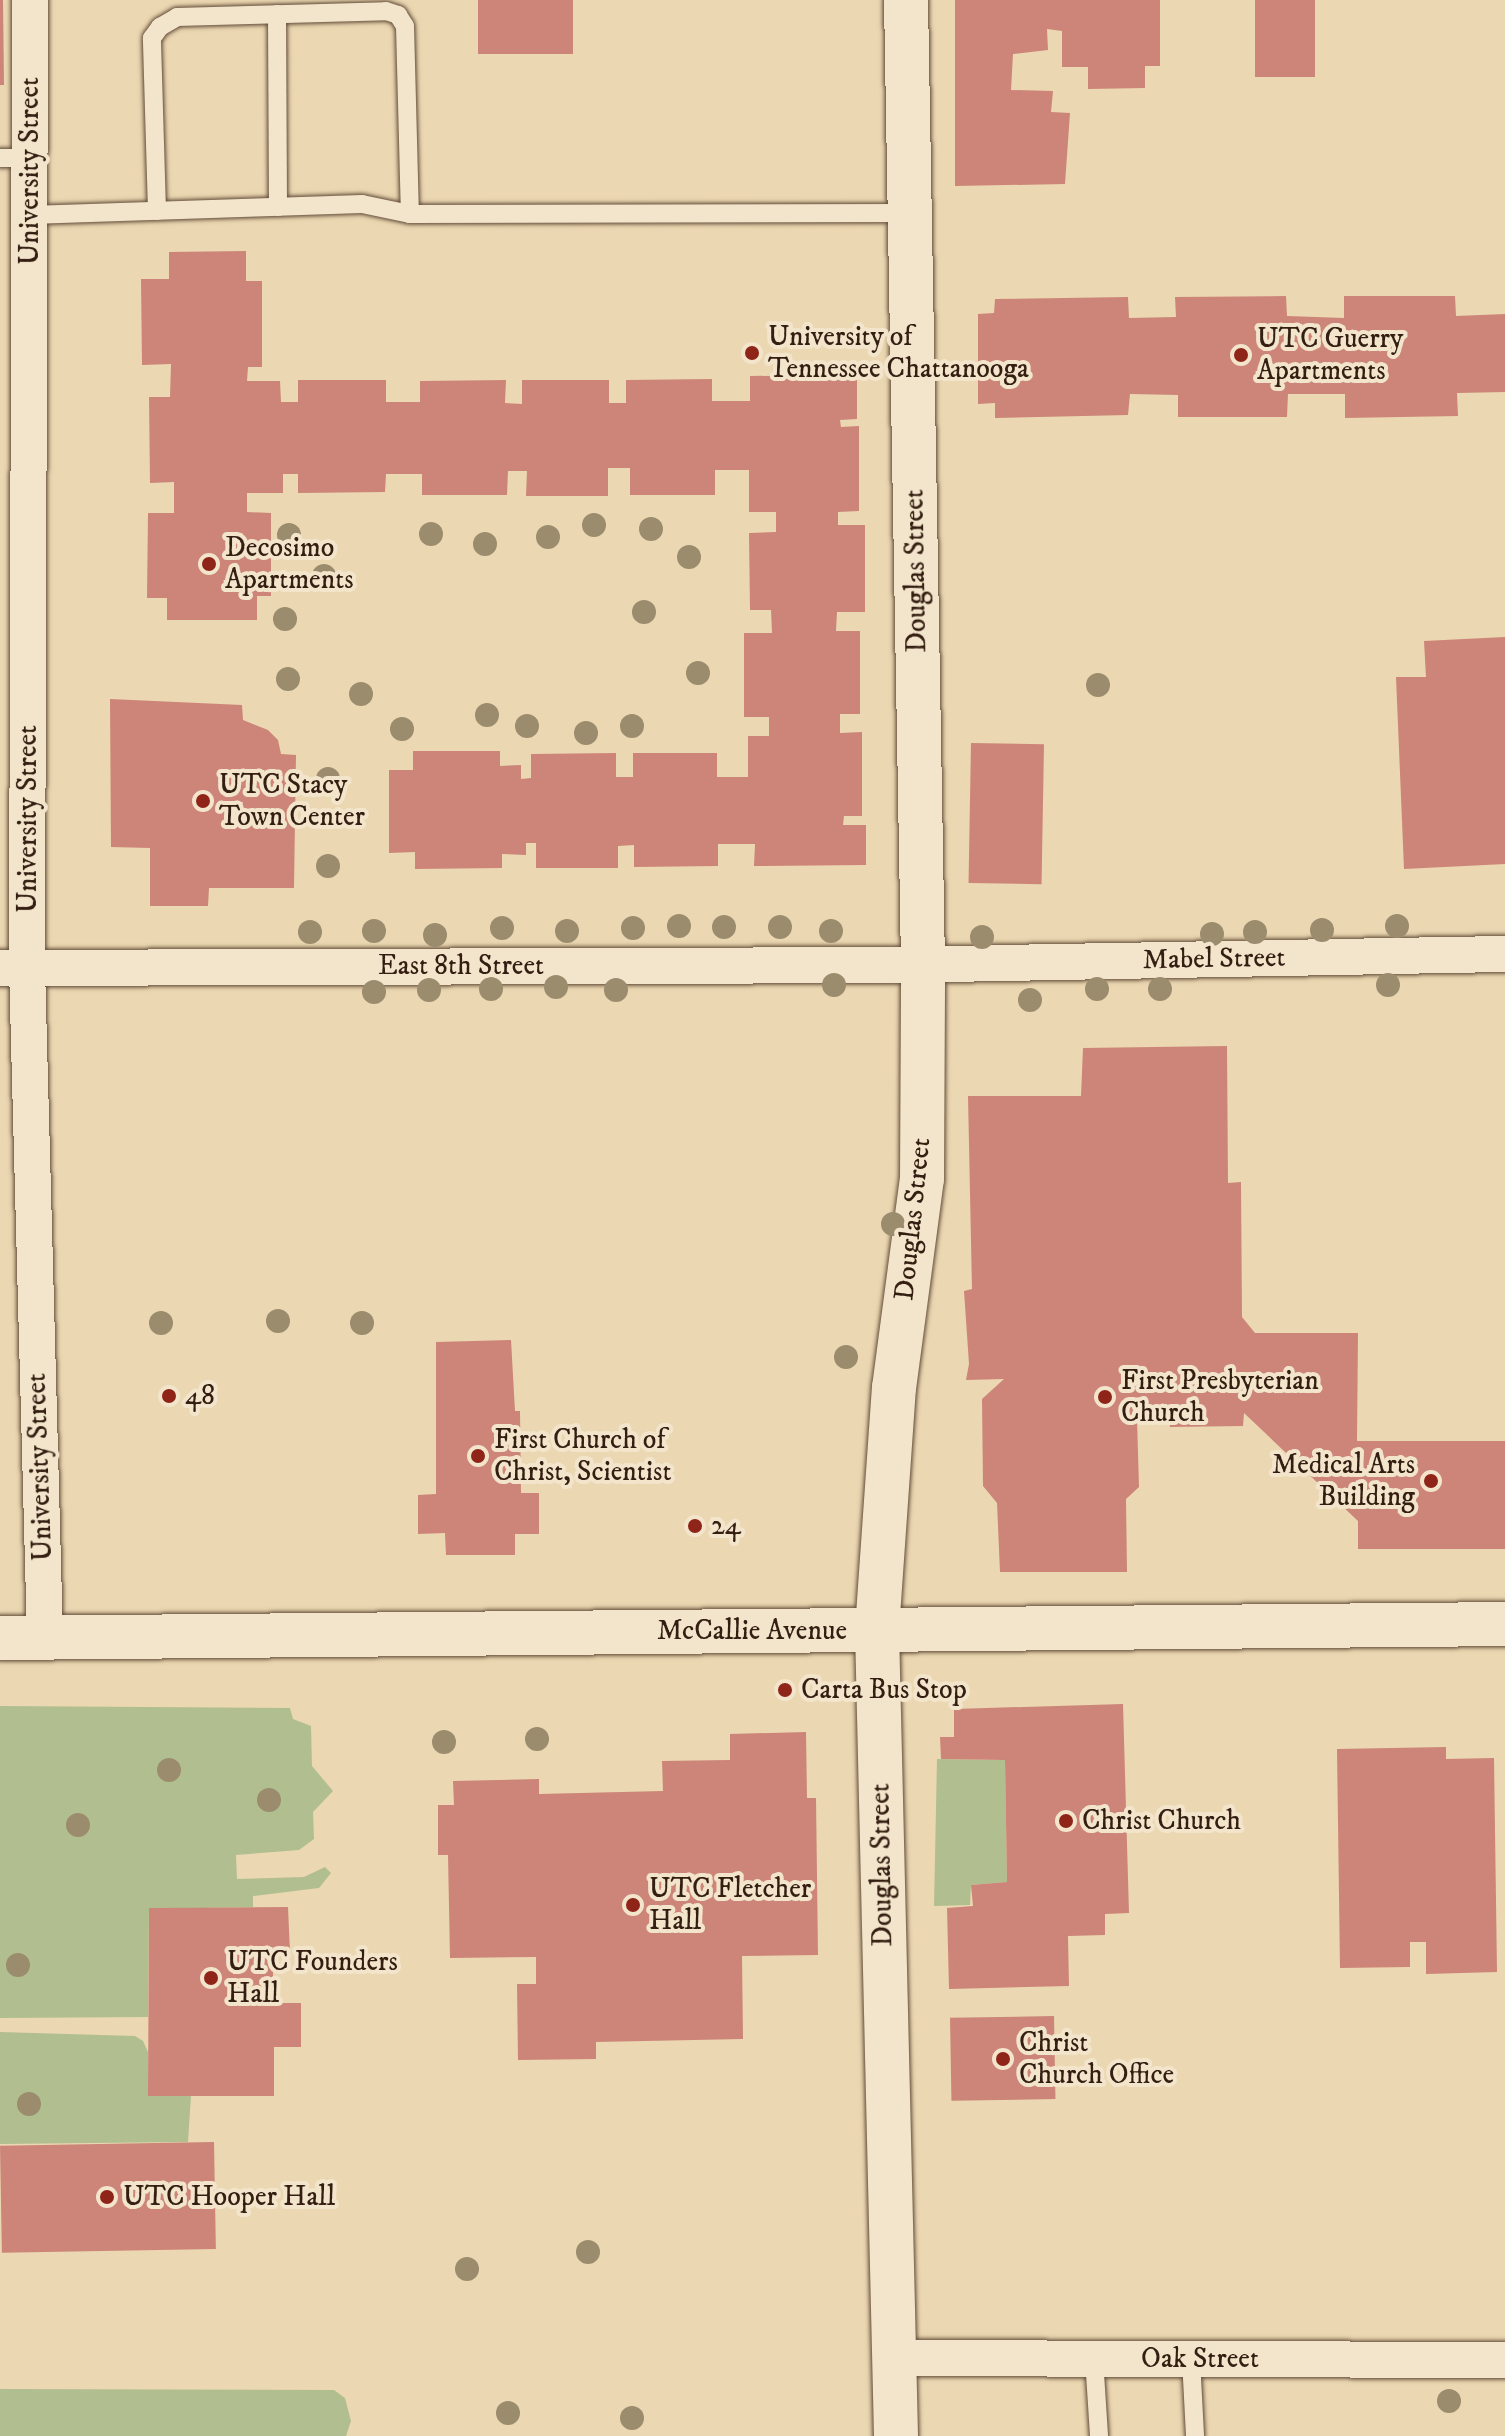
<!DOCTYPE html>
<style>
body{margin:0}
#map{position:relative;width:1505px;height:2436px;overflow:hidden;background:#ebd7b1;font-family:"IM FELL DW Pica",serif}
div>[style]{position:absolute}
.green>*{inset:0;background:#b1bf90}
.building>*{inset:0;background:#cc8578;transform-origin:0 0}
.roads{filter:drop-shadow(0 0 2px #624c39) drop-shadow(0 0 2px #624c39)}
.lane>*{height:18px;margin:-9px;padding:0 9px;transform-origin:9px;border-radius:9px;background:#f2e5cc}
.street>*{height:36px;margin:-18px;padding:0 18px;transform-origin:18px;border-radius:18px;background:#f2e5cc}
.secondary>*{height:44px;margin:-22px;padding:0 22px;transform-origin:22px;border-radius:22px;background:#f2e5cc}
.trees>*{width:24px;height:24px;margin:-12px;border-radius:50%;background:#9b8c6e}
.dots>*{width:22px;height:22px;translate:-50% -50%;box-sizing:border-box;border:4px solid #f2e5cc;border-radius:50%}
span{translate:-50% -50%;white-space:nowrap;text-align:center;line-height:1.15;-webkit-text-stroke:8px #f2e5cc;paint-order:stroke}
.street-label{font-size:28px;color:#341e11}
.poi-label{font-size:28px;color:#341e11}
.left{translate:0 -50%;text-align:left}
.right{translate:-100% -50%;text-align:right}
</style>
<div id="map">
<div class="green">
<i style="clip-path:polygon(0 1706px,290px 1708px,293px 1719px,311px 1726px,312px 1766px,333px 1791px,313px 1812px,314px 1839px,299px 1850px,236px 1855px,237px 1879px,304px 1877px,325px 1867px,331px 1873px,319px 1888px,253px 1896px,253px 1907px,149px 1909px,148px 2017px,0 2018px)"></i>
<i style="clip-path:polygon(937px 1759px,1005px 1760px,1007px 1882px,971px 1885px,970px 1905px,934px 1906px)"></i>
<i style="clip-path:polygon(0 2032px,135px 2036px,143px 2041px,148px 2052px,149px 2096px,191px 2096px,188px 2142px,0 2144px)"></i>
<i style="clip-path:polygon(0 2389px,334px 2390px,345px 2398px,351px 2421px,346px 2436px,0 2436px)"></i>
</div>
<div class="building">
<i style="clip-path:polygon(0 0,3px 0,4px 85px,0 85px)"></i>
<i style="left:478px;top:0;width:95px;height:54px"></i>
<i style="clip-path:polygon(955px 0,1160px 0,1160px 66px,1145px 66px,1145px 88px,1088px 89px,1088px 67px,1062px 67px,1062px 31px,1047px 29px,1048px 50px,1013px 54px,1011px 90px,1053px 91px,1051px 112px,1070px 113px,1065px 184px,955px 186px)"></i>
<i style="left:1255px;top:0;width:60px;height:77px"></i>
<i style="clip-path:polygon(246px 251px,246px 281px,262px 281px,262px 367px,248px 367px,247px 381px,280px 381px,281px 402px,298px 402px,298px 380px,386px 380px,386px 402px,420px 402px,420px 381px,506px 380px,505px 403px,522px 404px,522px 380px,609px 380px,609px 403px,626px 403px,626px 380px,712px 379px,712px 401px,750px 401px,750px 376px,857px 375px,857px 419px,840px 420px,841px 427px,859px 426px,859px 511px,838px 512px,838px 525px,865px 525px,865px 612px,837px 612px,836px 631px,860px 631px,860px 714px,840px 714px,840px 733px,862px 732px,862px 816px,844px 816px,843px 825px,866px 825px,866px 865px,754px 866px,755px 844px,718px 844px,718px 866px,634px 867px,634px 845px,618px 846px,618px 868px,536px 868px,536px 843px,526px 843px,526px 855px,502px 854px,502px 868px,415px 869px,415px 852px,389px 853px,389px 770px,413px 770px,413px 751px,500px 751px,500px 766px,521px 765px,521px 779px,531px 778px,531px 754px,616px 753px,616px 777px,633px 777px,633px 753px,717px 753px,717px 777px,748px 777px,748px 736px,769px 736px,769px 717px,744px 717px,744px 633px,772px 633px,771px 610px,750px 610px,749px 533px,776px 532px,776px 512px,749px 512px,749px 470px,715px 470px,715px 495px,630px 495px,630px 468px,608px 468px,608px 496px,526px 496px,527px 471px,508px 471px,507px 495px,422px 495px,422px 474px,386px 474px,385px 492px,298px 493px,298px 474px,283px 474px,283px 493px,247px 493px,247px 512px,271px 513px,271px 596px,257px 596px,257px 620px,167px 620px,167px 598px,147px 598px,148px 513px,174px 513px,174px 482px,150px 483px,149px 397px,170px 397px,171px 364px,142px 365px,141px 279px,169px 279px,169px 252px)"></i>
<i style="clip-path:polygon(1286px 296px,1287px 316px,1344px 318px,1344px 296px,1455px 296px,1456px 316px,1505px 314px,1505px 392px,1457px 393px,1458px 416px,1345px 418px,1345px 394px,1288px 394px,1287px 417px,1178px 417px,1178px 395px,1130px 394px,1128px 415px,995px 418px,995px 403px,978px 404px,978px 314px,994px 313px,995px 299px,1128px 297px,1129px 318px,1176px 317px,1175px 297px)"></i>
<i style="clip-path:polygon(1505px 637px,1505px 864px,1404px 869px,1396px 677px,1426px 677px,1424px 641px)"></i>
<i style="clip-path:polygon(110px 699px,242px 705px,243px 720px,268px 730px,278px 740px,281px 754px,296px 755px,294px 888px,209px 888px,208px 906px,150px 906px,150px 848px,111px 847px)"></i>
<i style="left:971px;top:743px;width:73px;height:140px;rotate:1deg"></i>
<i style="clip-path:polygon(1227px 1046px,1228px 1183px,1241px 1182px,1242px 1317px,1255px 1333px,1358px 1333px,1357px 1441px,1505px 1441px,1505px 1549px,1358px 1549px,1358px 1521px,1244px 1413px,1243px 1426px,1170px 1427px,1169px 1418px,1137px 1419px,1139px 1487px,1126px 1499px,1127px 1572px,1000px 1572px,997px 1503px,983px 1486px,982px 1399px,1004px 1379px,966px 1380px,969px 1364px,964px 1291px,972px 1289px,968px 1096px,1081px 1096px,1083px 1048px)"></i>
<i style="clip-path:polygon(511px 1340px,515px 1411px,520px 1411px,521px 1493px,539px 1493px,539px 1534px,515px 1534px,515px 1555px,446px 1555px,445px 1533px,418px 1534px,418px 1495px,436px 1494px,436px 1342px)"></i>
<i style="clip-path:polygon(1123px 1704px,1129px 1913px,1105px 1914px,1105px 1935px,1068px 1936px,1069px 1986px,949px 1989px,947px 1908px,973px 1906px,971px 1885px,1007px 1882px,1005px 1760px,941px 1759px,940px 1737px,954px 1737px,954px 1709px)"></i>
<i style="clip-path:polygon(806px 1732px,807px 1798px,816px 1798px,818px 1955px,742px 1956px,743px 2039px,596px 2042px,596px 2059px,518px 2060px,517px 1984px,536px 1984px,536px 1957px,450px 1958px,448px 1855px,438px 1855px,438px 1805px,454px 1805px,453px 1781px,539px 1779px,539px 1794px,663px 1791px,662px 1761px,730px 1760px,730px 1734px)"></i>
<i style="clip-path:polygon(1446px 1747px,1446px 1759px,1494px 1758px,1497px 1972px,1426px 1974px,1426px 1942px,1410px 1942px,1410px 1967px,1340px 1968px,1337px 1749px)"></i>
<i style="clip-path:polygon(288px 1907px,290px 1952px,273px 1952px,273px 2003px,301px 2003px,301px 2047px,274px 2047px,274px 2096px,148px 2096px,149px 1908px)"></i>
<i style="left:1054px;top:2016px;width:83px;height:104px;rotate:89deg"></i>
<i style="left:214px;top:2142px;width:107px;height:214px;rotate:89deg"></i>
</div>
<div class="roads">
<div class="lane">
<i style="left:277px;top:14px;width:193px;rotate:89.7deg"></i>
<i style="left:0;top:158px;width:29px"></i>
<i style="left:157px;top:211px;width:173px;rotate:-91.7deg"></i>
<i style="left:152px;top:38px;width:14px;rotate:-54deg"></i>
<i style="left:160px;top:27px;width:20px;rotate:-30deg"></i>
<i style="left:177px;top:17px;width:209px;rotate:-1.6deg"></i>
<i style="left:386px;top:11px;width:13px;rotate:18deg"></i>
<i style="left:398px;top:15px;width:13px;rotate:58deg"></i>
<i style="left:405px;top:26px;width:188px;rotate:88.5deg"></i>
<i style="left:30px;top:215px;width:332px;rotate:-1.9deg"></i>
<i style="left:362px;top:204px;width:49px;rotate:11.8deg"></i>
<i style="left:410px;top:214px;width:500px;rotate:-0.11deg"></i>
<i style="left:1094px;top:2358px;width:78px;rotate:86.3deg"></i>
<i style="left:1191px;top:2359px;width:77px;rotate:87deg"></i>
</div>
<div class="street">
<i style="left:30px;top:0;width:968px;rotate:90.18deg"></i>
<i style="left:27px;top:968px;width:669px;rotate:88.46deg"></i>
<i style="left:0;top:968px;width:891px;rotate:-0.19deg"></i>
<i style="left:891px;top:965px;width:614px;rotate:-1.03deg"></i>
<i style="left:895px;top:2358px;width:610px;rotate:0.19deg"></i>
</div>
<div class="secondary">
<i style="left:0;top:1638px;width:1505px;rotate:-0.53deg"></i>
<i style="left:896px;top:2436px;width:806px;rotate:-91.35deg"></i>
<i style="left:877px;top:1630px;width:243px;rotate:-86deg"></i>
<i style="left:894px;top:1388px;width:211px;rotate:-82.4deg"></i>
<i style="left:922px;top:1179px;width:215px;rotate:-89.7deg"></i>
<i style="left:923px;top:964px;width:964px;rotate:-91.01deg"></i>
</div>
</div>
<div class="trees">
<i style="left:594px;top:525px"></i>
<i style="left:651px;top:529px"></i>
<i style="left:431px;top:534px"></i>
<i style="left:289px;top:535px"></i>
<i style="left:548px;top:537px"></i>
<i style="left:485px;top:544px"></i>
<i style="left:689px;top:557px"></i>
<i style="left:324px;top:576px"></i>
<i style="left:644px;top:612px"></i>
<i style="left:285px;top:619px"></i>
<i style="left:698px;top:673px"></i>
<i style="left:288px;top:679px"></i>
<i style="left:1098px;top:685px"></i>
<i style="left:361px;top:694px"></i>
<i style="left:487px;top:715px"></i>
<i style="left:527px;top:726px"></i>
<i style="left:632px;top:726px"></i>
<i style="left:402px;top:729px"></i>
<i style="left:586px;top:733px"></i>
<i style="left:328px;top:779px"></i>
<i style="left:328px;top:866px"></i>
<i style="left:679px;top:926px"></i>
<i style="left:1397px;top:926px"></i>
<i style="left:724px;top:927px"></i>
<i style="left:780px;top:927px"></i>
<i style="left:502px;top:928px"></i>
<i style="left:633px;top:928px"></i>
<i style="left:1322px;top:930px"></i>
<i style="left:374px;top:931px"></i>
<i style="left:567px;top:931px"></i>
<i style="left:831px;top:931px"></i>
<i style="left:310px;top:932px"></i>
<i style="left:1255px;top:932px"></i>
<i style="left:1212px;top:934px"></i>
<i style="left:435px;top:935px"></i>
<i style="left:982px;top:937px"></i>
<i style="left:834px;top:985px"></i>
<i style="left:1388px;top:985px"></i>
<i style="left:556px;top:987px"></i>
<i style="left:491px;top:989px"></i>
<i style="left:1097px;top:989px"></i>
<i style="left:1160px;top:989px"></i>
<i style="left:429px;top:990px"></i>
<i style="left:616px;top:990px"></i>
<i style="left:374px;top:992px"></i>
<i style="left:1030px;top:1000px"></i>
<i style="left:893px;top:1224px"></i>
<i style="left:278px;top:1321px"></i>
<i style="left:161px;top:1323px"></i>
<i style="left:362px;top:1323px"></i>
<i style="left:846px;top:1357px"></i>
<i style="left:537px;top:1739px"></i>
<i style="left:444px;top:1742px"></i>
<i style="left:169px;top:1770px"></i>
<i style="left:269px;top:1800px"></i>
<i style="left:78px;top:1825px"></i>
<i style="left:18px;top:1965px"></i>
<i style="left:29px;top:2104px"></i>
<i style="left:588px;top:2252px"></i>
<i style="left:467px;top:2269px"></i>
<i style="left:1449px;top:2401px"></i>
<i style="left:508px;top:2413px"></i>
<i style="left:632px;top:2418px"></i>
</div>
<div class="dots">
<i style="left:752px;top:353px;background:#8f2418"></i>
<i style="left:1241px;top:355px;background:#8f2418"></i>
<i style="left:209px;top:564px;background:#8f2418"></i>
<i style="left:203px;top:801px;background:#8f2418"></i>
<i style="left:169px;top:1396px;background:#8f2418"></i>
<i style="left:1105px;top:1397px;background:#8f2418"></i>
<i style="left:478px;top:1456px;background:#8f2418"></i>
<i style="left:1431px;top:1481px;background:#8f2418"></i>
<i style="left:695px;top:1526px;background:#8f2418"></i>
<i style="left:785px;top:1690px;background:#8f2418"></i>
<i style="left:1066px;top:1821px;background:#8f2418"></i>
<i style="left:633px;top:1905px;background:#8f2418"></i>
<i style="left:211px;top:1978px;background:#8f2418"></i>
<i style="left:1003px;top:2059px;background:#8f2418"></i>
<i style="left:107px;top:2197px;background:#8f2418"></i>
</div>
<div class="street-label">
<span style="left:30px;top:171px;rotate:-90deg">University Street</span>
<span style="left:916px;top:571px;rotate:-91deg">Douglas Street</span>
<span style="left:28px;top:819px;rotate:-90deg">University Street</span>
<span style="left:1214px;top:959px;rotate:-1deg">Mabel Street</span>
<span style="left:461px;top:966px">East 8th Street</span>
<span style="left:913px;top:1219px;rotate:-84deg">Douglas Street</span>
<span style="left:40px;top:1467px;rotate:-92deg">University Street</span>
<span style="left:752px;top:1631px">McCallie Avenue</span>
<span style="left:882px;top:1865px;rotate:-91deg">Douglas Street</span>
<span style="left:1200px;top:2359px">Oak Street</span>
</div>
<div class="poi-label">
<span class="left" style="left:768px;top:353px">University of<br>Tennessee Chattanooga</span>
<span class="left" style="left:1257px;top:355px">UTC Guerry<br>Apartments</span>
<span class="left" style="left:225px;top:564px">Decosimo<br>Apartments</span>
<span class="left" style="left:219px;top:801px">UTC Stacy<br>Town Center</span>
<span class="left" style="left:1121px;top:1397px">First Presbyterian<br>Church</span>
<span class="left" style="left:185px;top:1396px">48</span>
<span class="left" style="left:494px;top:1456px">First Church of<br>Christ, Scientist</span>
<span class="right" style="left:1415px;top:1481px">Medical Arts<br>Building</span>
<span class="left" style="left:711px;top:1526px">24</span>
<span class="left" style="left:801px;top:1690px">Carta Bus Stop</span>
<span class="left" style="left:1082px;top:1821px">Christ Church</span>
<span class="left" style="left:649px;top:1905px">UTC Fletcher<br>Hall</span>
<span class="left" style="left:227px;top:1978px">UTC Founders<br>Hall</span>
<span class="left" style="left:1019px;top:2059px">Christ<br>Church Office</span>
<span class="left" style="left:123px;top:2197px">UTC Hooper Hall</span>
</div>
</div>
